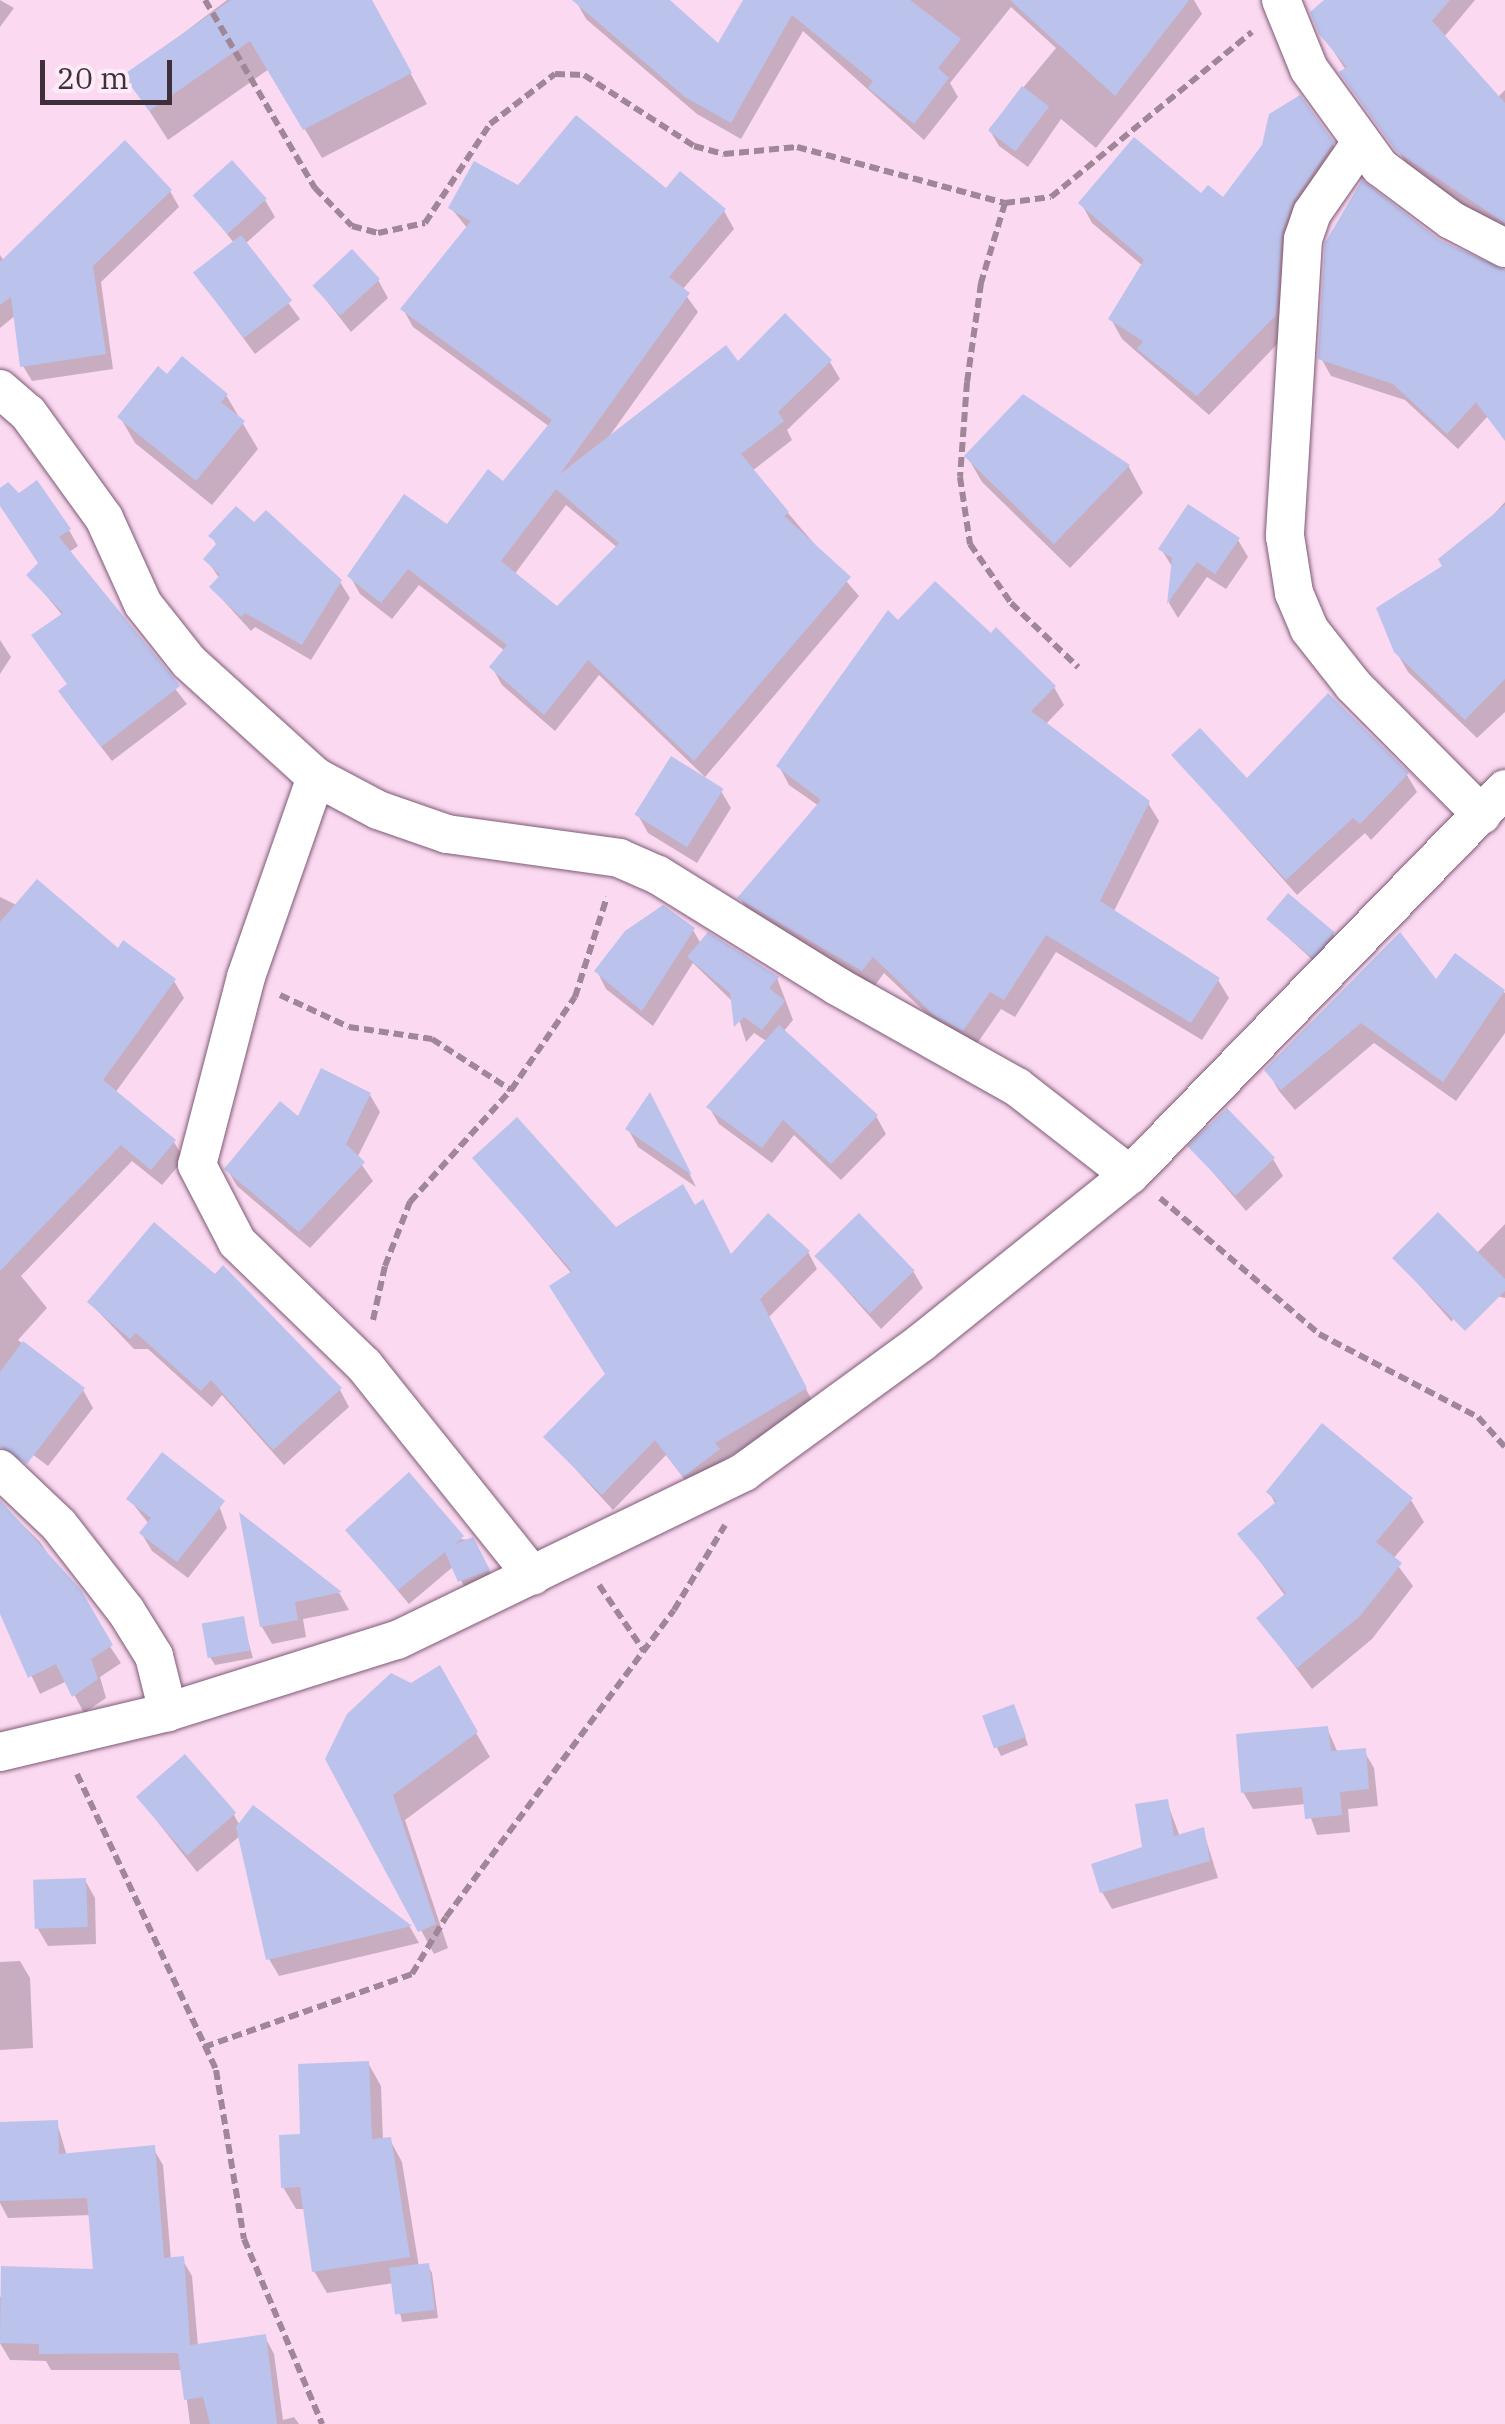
<!DOCTYPE html>
<style>
body{margin:0}
#map{position:relative;width:1505px;height:2424px;overflow:hidden;background:#fbd9f1;font-family:"IBM Plex Serif",serif}
div>[style]{position:absolute}
.shadow>*{inset:0;background:#0003}
.building>*{inset:0;background:#bbc3ed;transform-origin:0 0}
.path>*{height:6px;margin-top:-3px;transform-origin:0;background:repeating-linear-gradient(90deg,#a08798 0 10px,transparent 0 15px)}
.roads{filter:drop-shadow(0 0 2px #7e5a74) drop-shadow(0 0 2px #7e5a74)}
.minor>*{height:38px;margin:-19px;padding:0 19px;transform-origin:19px;border-radius:19px;background:#fff}
span{translate:-50% -50%;white-space:nowrap;text-align:center;line-height:1.15;-webkit-text-stroke:9px #fdecf8;paint-order:stroke}
.scale{position:absolute;left:40px;top:60px;width:132px;height:45px;box-sizing:border-box;border:5px solid #3f2f3a;border-top:0;padding-left:12px;font-size:30px;line-height:35px;white-space:nowrap;color:#3f2f3a;-webkit-text-stroke:8px #fdecf8;paint-order:stroke}
</style>
<div id="map">
<div class="shadow">
<i style="clip-path:polygon(0 0,14px 8px,0 27px)"></i>
<i style="clip-path:polygon(227px 0,371px 0,427px 104px,322px 158px,269px 69px,168px 140px,127px 76px)"></i>
<i style="clip-path:polygon(666px 0,719px 47px,746px 0,1194px 0,1202px 14px,1096px 148px,1061px 119px,1028px 167px,999px 146px,989px 129px,1056px 48px,1011px 7px,950px 83px,958px 97px,924px 140px,803px 31px,741px 139px,697px 114px,586px 19px,576px 1px)"></i>
<i style="clip-path:polygon(1377px 0,1475px 0,1444px 37px,1497px 98px,1505px 90px,1505px 234px,1410px 169px,1325px 38px)"></i>
<i style="clip-path:polygon(1332px 143px,1344px 163px,1286px 335px,1209px 415px,1122px 339px,1111px 319px,1143px 266px,1092px 223px,1081px 203px,1223px 201px,1264px 146px)"></i>
<i style="clip-path:polygon(evenodd,518px 189px,666px 192px,724px 211px,734px 229px,682px 290px,698px 312px,608px 438px,738px 364px,830px 362px,840px 379px,787px 430px,792px 440px,752px 471px,859px 596px,705px 777px,599px 675px,555px 731px,502px 685px,492px 667px,505px 651px,419px 585px,392px 619px,360px 594px,350px 576px,447px 528px,504px 484px,550px 427px,413px 327px,403px 309px,468px 229px,451px 208px,518px 189px,566px 505px,618px 548px,557px 609px,514px 575px,566px 505px)"></i>
<i style="clip-path:polygon(170px 191px,179px 207px,101px 282px,113px 369px,32px 381px,23px 366px,16px 315px,0 328px,0 255px,4px 261px)"></i>
<i style="clip-path:polygon(197px 196px,265px 200px,275px 217px,245px 244px,300px 319px,255px 354px,196px 274px,234px 243px)"></i>
<i style="clip-path:polygon(1436px 240px,1505px 284px,1505px 437px,1487px 417px,1458px 449px,1405px 400px,1331px 376px,1321px 358px)"></i>
<i style="clip-path:polygon(378px 280px,388px 298px,351px 332px,315px 286px)"></i>
<i style="clip-path:polygon(226px 395px,258px 449px,212px 505px,135px 443px,120px 417px)"></i>
<i style="clip-path:polygon(1024px 398px,1129px 467px,1143px 493px,1070px 568px,982px 482px,967px 456px)"></i>
<i style="clip-path:polygon(0 491px,69px 530px,78px 546px,69px 552px,187px 704px,112px 761px,71px 708px,61px 692px,69px 686px,34px 636px,63px 616px,29px 575px,40px 564px,0 504px)"></i>
<i style="clip-path:polygon(1505px 502px,1505px 712px,1477px 738px,1408px 672px,1396px 651px,1446px 567px)"></i>
<i style="clip-path:polygon(254px 525px,340px 582px,350px 598px,311px 660px,255px 627px,251px 631px,212px 588px,220px 579px,206px 559px,217px 546px,212px 536px)"></i>
<i style="clip-path:polygon(1238px 540px,1248px 557px,1226px 589px,1207px 577px,1178px 618px,1169px 603px,1173px 568px,1161px 549px)"></i>
<i style="clip-path:polygon(898px 623px,991px 636px,1054px 687px,1064px 705px,1045px 725px,1148px 803px,1159px 821px,1113px 913px,1218px 980px,1229px 998px,1202px 1040px,1056px 952px,1015px 1017px,1001px 1009px,974px 1048px,947px 1033px,884px 973px,873px 988px,751px 916px,740px 898px,819px 806px,789px 785px,779px 766px)"></i>
<i style="clip-path:polygon(0 640px,11px 657px,0 674px)"></i>
<i style="clip-path:polygon(1174px 756px,1247px 782px,1407px 775px,1417px 792px,1371px 840px,1365px 833px,1297px 895px)"></i>
<i style="clip-path:polygon(721px 791px,731px 808px,697px 863px,648px 833px,638px 815px)"></i>
<i style="clip-path:polygon(0 897px,174px 981px,184px 998px,115px 1093px,174px 1142px,184px 1159px,162px 1185px,132px 1161px,21px 1276px,47px 1308px,18px 1340px,83px 1390px,93px 1408px,48px 1466px,0 1430px)"></i>
<i style="clip-path:polygon(1269px 920px,1333px 934px,1337px 941px,1316px 963px)"></i>
<i style="clip-path:polygon(693px 930px,701px 944px,777px 978px,793px 1020px,783px 1032px,876px 1116px,886px 1134px,841px 1180px,794px 1135px,772px 1163px,719px 1124px,709px 1107px,768px 1042px,754px 1033px,746px 1042px,734px 1003px,693px 963px,653px 1026px,606px 989px,597px 971px)"></i>
<i style="clip-path:polygon(1455px 957px,1505px 993px,1505px 1033px,1456px 1101px,1374px 1043px,1295px 1110px,1279px 1091px,1267px 1070px,1436px 984px)"></i>
<i style="clip-path:polygon(370px 1095px,380px 1112px,357px 1158px,373px 1181px,310px 1248px,237px 1186px,227px 1169px,299px 1120px)"></i>
<i style="clip-path:polygon(659px 1112px,696px 1187px,638px 1147px,628px 1129px)"></i>
<i style="clip-path:polygon(1192px 1148px,1273px 1159px,1283px 1176px,1246px 1211px)"></i>
<i style="clip-path:polygon(475px 1158px,615px 1231px,731px 1257px,808px 1252px,817px 1269px,768px 1318px,815px 1406px,724px 1460px,728px 1467px,694px 1492px,666px 1455px,613px 1510px,546px 1437px,607px 1375px,572px 1274px)"></i>
<i style="clip-path:polygon(1505px 1224px,1505px 1298px,1461px 1287px,1452px 1322px,1395px 1258px,1476px 1254px)"></i>
<i style="clip-path:polygon(817px 1257px,913px 1271px,923px 1288px,881px 1329px)"></i>
<i style="clip-path:polygon(90px 1303px,340px 1390px,349px 1407px,284px 1465px,222px 1395px,212px 1407px,148px 1349px,134px 1349px)"></i>
<i style="clip-path:polygon(1269px 1492px,1411px 1500px,1424px 1522px,1393px 1559px,1413px 1586px,1372px 1639px,1312px 1689px,1259px 1619px,1286px 1597px,1241px 1535px,1276px 1505px)"></i>
<i style="clip-path:polygon(216px 1497px,227px 1528px,188px 1578px,152px 1551px,142px 1534px,149px 1524px,129px 1499px)"></i>
<i style="clip-path:polygon(0 1503px,40px 1542px,121px 1663px,100px 1677px,106px 1698px,84px 1713px,67px 1681px,40px 1694px,0 1608px)"></i>
<i style="clip-path:polygon(243px 1518px,340px 1594px,349px 1610px,303px 1619px,306px 1637px,272px 1644px,262px 1627px)"></i>
<i style="clip-path:polygon(348px 1531px,472px 1540px,497px 1585px,469px 1596px,454px 1566px,409px 1604px)"></i>
<i style="clip-path:polygon(242px 1619px,253px 1658px,215px 1665px,210px 1657px)"></i>
<i style="clip-path:polygon(439px 1669px,490px 1757px,405px 1820px,448px 1948px,434px 1954px,328px 1759px)"></i>
<i style="clip-path:polygon(1017px 1715px,1028px 1745px,1001px 1756px,997px 1748px)"></i>
<i style="clip-path:polygon(1327px 1728px,1338px 1753px,1364px 1751px,1374px 1768px,1378px 1806px,1348px 1809px,1350px 1832px,1317px 1835px,1306px 1804px,1253px 1809px,1243px 1792px)"></i>
<i style="clip-path:polygon(138px 1797px,234px 1815px,240px 1826px,254px 1808px,410px 1927px,419px 1943px,279px 1976px,269px 1959px,241px 1835px,197px 1872px)"></i>
<i style="clip-path:polygon(1167px 1802px,1180px 1837px,1203px 1830px,1218px 1878px,1112px 1909px,1102px 1892px,1145px 1849px)"></i>
<i style="clip-path:polygon(85px 1880px,95px 1898px,96px 1944px,48px 1946px,38px 1929px)"></i>
<i style="clip-path:polygon(20px 1961px,30px 1978px,33px 2048px,0 2050px,0 1962px)"></i>
<i style="clip-path:polygon(368px 2063px,381px 2086px,383px 2141px,390px 2140px,402px 2162px,419px 2267px,428px 2266px,432px 2273px,438px 2318px,402px 2322px,394px 2283px,327px 2293px,314px 2271px,306px 2209px,296px 2209px,283px 2187px,303px 2137px)"></i>
<i style="clip-path:polygon(57px 2123px,67px 2156px,153px 2148px,163px 2165px,171px 2260px,182px 2259px,192px 2276px,198px 2346px,265px 2337px,274px 2354px,283px 2420px,294px 2417px,299px 2424px,190px 2424px,183px 2370px,51px 2370px,46px 2361px,10px 2360px,0 2343px,0 2297px,96px 2272px,91px 2215px,8px 2218px,0 2203px,0 2124px)"></i>
</div>
<div class="building">
<i style="clip-path:polygon(231px 0,372px 0,412px 73px,303px 130px,250px 41px,149px 111px,123px 75px)"></i>
<i style="clip-path:polygon(572px 0,670px 0,718px 43px,743px 0,910px 0,961px 39px,938px 68px,949px 78px,914px 124px,868px 88px,873px 81px,792px 15px,731px 123px,685px 97px)"></i>
<i style="clip-path:polygon(1010px 0,1189px 0,1115px 96px)"></i>
<i style="clip-path:polygon(1324px 0,1450px 0,1432px 21px,1505px 103px,1505px 223px,1396px 151px,1339px 72px,1347px 67px,1319px 34px,1310px 12px)"></i>
<i style="left:1022px;top:86px;width:34px;height:56px;rotate:37deg"></i>
<i style="clip-path:polygon(1300px 95px,1334px 142px,1294px 200px,1282px 232px,1276px 315px,1197px 396px,1137px 349px,1143px 341px,1108px 319px,1144px 260px,1078px 203px,1134px 137px,1201px 193px,1208px 185px,1223px 197px,1262px 145px,1269px 114px)"></i>
<i style="clip-path:polygon(evenodd,576px 115px,666px 188px,680px 171px,726px 209px,669px 277px,690px 293px,560px 474px,726px 345px,738px 361px,785px 313px,832px 360px,778px 412px,784px 421px,741px 454px,789px 512px,784px 516px,851px 577px,694px 761px,588px 660px,544px 715px,489px 667px,507px 645px,408px 569px,381px 603px,347px 576px,404px 494px,447px 524px,488px 469px,503px 481px,552px 420px,400px 309px,471px 221px,448px 208px,474px 161px,518px 185px,576px 115px,556px 489px,619px 543px,557px 606px,501px 561px,556px 489px)"></i>
<i style="clip-path:polygon(125px 140px,172px 190px,93px 266px,106px 354px,20px 367px,11px 297px,0 305px,0 262px)"></i>
<i style="left:232px;top:160px;width:52px;height:53px;rotate:48deg"></i>
<i style="clip-path:polygon(1362px 180px,1440px 240px,1505px 270px,1505px 441px,1476px 402px,1447px 434px,1393px 384px,1318px 359px,1325px 243px)"></i>
<i style="left:241px;top:235px;width:83px;height:61px;rotate:52deg"></i>
<i style="left:352px;top:249px;width:41px;height:54px;rotate:47deg"></i>
<i style="clip-path:polygon(182px 356px,228px 394px,221px 402px,245px 421px,196px 481px,117px 417px,158px 366px,167px 374px)"></i>
<i style="clip-path:polygon(1023px 394px,1130px 465px,1054px 544px,964px 456px)"></i>
<i style="clip-path:polygon(37px 480px,71px 529px,59px 537px,180px 686px,101px 747px,58px 691px,67px 684px,31px 635px,63px 613px,26px 575px,38px 563px,0 506px,0 488px,8px 482px,19px 493px)"></i>
<i style="clip-path:polygon(1188px 504px,1240px 538px,1215px 574px,1197px 562px,1167px 604px,1172px 558px,1158px 549px)"></i>
<i style="clip-path:polygon(1505px 505px,1505px 679px,1465px 720px,1394px 652px,1376px 608px,1442px 566px,1438px 559px)"></i>
<i style="clip-path:polygon(236px 506px,254px 522px,266px 510px,342px 580px,302px 645px,245px 613px,241px 617px,209px 587px,220px 575px,203px 559px,217px 543px,208px 536px)"></i>
<i style="clip-path:polygon(935px 581px,991px 633px,996px 627px,1056px 686px,1031px 711px,1150px 801px,1100px 901px,1220px 978px,1191px 1023px,1046px 935px,1004px 1000px,990px 992px,963px 1031px,934px 1015px,873px 957px,862px 971px,737px 898px,821px 800px,776px 766px,888px 610px,898px 620px)"></i>
<i style="clip-path:polygon(1328px 693px,1409px 773px,1360px 824px,1353px 818px,1286px 880px,1171px 755px,1200px 728px,1247px 778px)"></i>
<i style="left:671px;top:756px;width:62px;height:69px;rotate:32deg"></i>
<i style="clip-path:polygon(37px 879px,118px 948px,123px 940px,176px 979px,103px 1080px,176px 1140px,151px 1170px,121px 1145px,0 1271px,0 922px)"></i>
<i style="left:1288px;top:893px;width:61px;height:34px;rotate:40deg"></i>
<i style="clip-path:polygon(663px 905px,695px 928px,642px 1011px,594px 971px,625px 931px)"></i>
<i style="clip-path:polygon(708px 932px,779px 977px,769px 988px,785px 1001px,762px 1030px,744px 1017px,734px 1027px,730px 993px,687px 957px)"></i>
<i style="clip-path:polygon(1400px 932px,1436px 979px,1455px 953px,1505px 990px,1443px 1082px,1361px 1023px,1281px 1090px,1264px 1070px)"></i>
<i style="clip-path:polygon(779px 1025px,878px 1115px,831px 1164px,783px 1120px,762px 1148px,706px 1107px)"></i>
<i style="clip-path:polygon(321px 1068px,371px 1093px,346px 1144px,365px 1162px,299px 1232px,224px 1169px,280px 1101px,298px 1116px)"></i>
<i style="clip-path:polygon(650px 1092px,692px 1175px,625px 1129px)"></i>
<i style="left:1227px;top:1108px;width:69px;height:55px;rotate:46deg"></i>
<i style="clip-path:polygon(517px 1117px,616px 1227px,683px 1184px,695px 1205px,703px 1199px,731px 1254px,768px 1213px,810px 1251px,760px 1299px,807px 1388px,715px 1443px,720px 1449px,683px 1477px,655px 1440px,602px 1495px,543px 1437px,605px 1374px,549px 1286px,572px 1271px,472px 1158px)"></i>
<i style="clip-path:polygon(1438px 1212px,1505px 1279px,1505px 1291px,1465px 1331px,1392px 1258px)"></i>
<i style="left:859px;top:1213px;width:80px;height:62px;rotate:46deg"></i>
<i style="clip-path:polygon(154px 1222px,215px 1274px,223px 1265px,342px 1388px,273px 1450px,211px 1380px,201px 1391px,136px 1333px,130px 1339px,87px 1302px)"></i>
<i style="clip-path:polygon(23px 1341px,85px 1388px,27px 1464px,0 1447px,0 1372px)"></i>
<i style="clip-path:polygon(1322px 1423px,1413px 1498px,1376px 1542px,1402px 1563px,1360px 1616px,1297px 1668px,1256px 1618px,1286px 1593px,1237px 1534px,1277px 1501px,1266px 1492px)"></i>
<i style="clip-path:polygon(162px 1452px,225px 1501px,177px 1562px,139px 1533px,151px 1518px,126px 1499px)"></i>
<i style="clip-path:polygon(409px 1472px,464px 1536px,455px 1544px,473px 1537px,490px 1570px,458px 1582px,445px 1552px,398px 1590px,345px 1530px)"></i>
<i style="clip-path:polygon(0 1500px,81px 1590px,113px 1645px,91px 1659px,98px 1679px,72px 1697px,56px 1664px,28px 1678px,0 1614px)"></i>
<i style="clip-path:polygon(239px 1512px,342px 1592px,295px 1602px,298px 1620px,260px 1627px)"></i>
<i style="left:244px;top:1616px;width:35px;height:43px;rotate:80deg"></i>
<i style="clip-path:polygon(440px 1665px,478px 1732px,393px 1795px,436px 1924px,418px 1932px,325px 1759px,347px 1714px,391px 1673px,411px 1683px)"></i>
<i style="left:1014px;top:1704px;width:35px;height:34px;rotate:70deg"></i>
<i style="clip-path:polygon(1328px 1726px,1331px 1751px,1366px 1748px,1369px 1789px,1340px 1792px,1342px 1815px,1305px 1819px,1302px 1787px,1241px 1793px,1236px 1734px)"></i>
<i style="left:185px;top:1754px;width:78px;height:65px;rotate:49deg"></i>
<i style="clip-path:polygon(1168px 1799px,1174px 1836px,1204px 1827px,1210px 1861px,1100px 1893px,1091px 1864px,1142px 1847px,1135px 1804px)"></i>
<i style="clip-path:polygon(253px 1805px,412px 1926px,266px 1960px,236px 1827px)"></i>
<i style="left:86px;top:1878px;width:49px;height:53px;rotate:88deg"></i>
<i style="clip-path:polygon(369px 2061px,372px 2139px,391px 2137px,410px 2257px,312px 2272px,300px 2187px,281px 2188px,279px 2135px,300px 2134px,298px 2064px)"></i>
<i style="clip-path:polygon(58px 2120px,59px 2154px,155px 2145px,164px 2258px,184px 2256px,190px 2345px,266px 2334px,277px 2424px,210px 2424px,203px 2397px,184px 2400px,178px 2353px,39px 2354px,39px 2344px,0 2343px,1px 2266px,93px 2269px,87px 2198px,0 2201px,0 2122px)"></i>
<i style="left:429px;top:2263px;width:47px;height:40px;rotate:83deg"></i>
</div>
<div class="path">
<i style="left:205px;top:0;width:218px;rotate:59.7deg"></i>
<i style="left:315px;top:188px;width:53px;rotate:45.8deg"></i>
<i style="left:352px;top:226px;width:27px;rotate:15deg"></i>
<i style="left:378px;top:233px;width:48px;rotate:-12deg"></i>
<i style="left:425px;top:223px;width:118px;rotate:-56.7deg"></i>
<i style="left:490px;top:124px;width:82px;rotate:-37.6deg"></i>
<i style="left:555px;top:74px;width:29px;rotate:2deg"></i>
<i style="left:584px;top:75px;width:131px;rotate:32.8deg"></i>
<i style="left:694px;top:146px;width:31px;rotate:15deg"></i>
<i style="left:724px;top:154px;width:73px;rotate:-5.5deg"></i>
<i style="left:797px;top:147px;width:215px;rotate:15.1deg"></i>
<i style="left:1005px;top:203px;width:46px;rotate:-7.4deg"></i>
<i style="left:1051px;top:197px;width:260px;rotate:-39.4deg"></i>
<i style="left:1005px;top:203px;width:84px;rotate:106.7deg"></i>
<i style="left:981px;top:283px;width:100px;rotate:98deg"></i>
<i style="left:967px;top:382px;width:95px;rotate:94.2deg"></i>
<i style="left:960px;top:477px;width:68px;rotate:81.5deg"></i>
<i style="left:970px;top:544px;width:72px;rotate:55.2deg"></i>
<i style="left:1011px;top:603px;width:93px;rotate:43.7deg"></i>
<i style="left:280px;top:995px;width:76px;rotate:24.9deg"></i>
<i style="left:349px;top:1027px;width:84px;rotate:8.2deg"></i>
<i style="left:432px;top:1039px;width:94px;rotate:32.8deg"></i>
<i style="left:1160px;top:1198px;width:209px;rotate:40.5deg"></i>
<i style="left:1319px;top:1334px;width:179px;rotate:27.6deg"></i>
<i style="left:1478px;top:1417px;width:40px;rotate:48deg"></i>
<i style="left:373px;top:1320px;width:55px;rotate:-77.5deg"></i>
<i style="left:385px;top:1266px;width:69px;rotate:-68.7deg"></i>
<i style="left:410px;top:1202px;width:151px;rotate:-48deg"></i>
<i style="left:511px;top:1090px;width:113px;rotate:-55.5deg"></i>
<i style="left:575px;top:997px;width:105px;rotate:-72.3deg"></i>
<i style="left:599px;top:1585px;width:80px;rotate:55.7deg"></i>
<i style="left:77px;top:1774px;width:327px;rotate:64.8deg"></i>
<i style="left:216px;top:2070px;width:171px;rotate:80.6deg"></i>
<i style="left:244px;top:2239px;width:201px;rotate:67.1deg"></i>
<i style="left:204px;top:2047px;width:220px;rotate:-19.3deg"></i>
<i style="left:412px;top:1974px;width:66px;rotate:-59.2deg"></i>
<i style="left:446px;top:1917px;width:382px;rotate:-53.4deg"></i>
<i style="left:674px;top:1610px;width:99px;rotate:-59deg"></i>
</div>
<div class="roads">
<div class="minor">
<i style="left:1281px;top:0;width:74px;rotate:67.9deg"></i>
<i style="left:1309px;top:69px;width:121px;rotate:54.1deg"></i>
<i style="left:1380px;top:167px;width:89px;rotate:36.7deg"></i>
<i style="left:1451px;top:220px;width:61px;rotate:27.4deg"></i>
<i style="left:1360px;top:144px;width:84px;rotate:124.8deg"></i>
<i style="left:1312px;top:213px;width:28px;rotate:109deg"></i>
<i style="left:1303px;top:239px;width:298px;rotate:93.5deg"></i>
<i style="left:1285px;top:536px;width:58px;rotate:81deg"></i>
<i style="left:1294px;top:593px;width:39px;rotate:67deg"></i>
<i style="left:1309px;top:629px;width:71px;rotate:51.8deg"></i>
<i style="left:1353px;top:685px;width:183px;rotate:45.2deg"></i>
<i style="left:0;top:389px;width:37px;rotate:41deg"></i>
<i style="left:28px;top:413px;width:130px;rotate:54.1deg"></i>
<i style="left:104px;top:518px;width:94px;rotate:65.6deg"></i>
<i style="left:143px;top:604px;width:74px;rotate:51.6deg"></i>
<i style="left:189px;top:662px;width:171px;rotate:42.2deg"></i>
<i style="left:316px;top:777px;width:70px;rotate:28deg"></i>
<i style="left:378px;top:810px;width:73px;rotate:19.2deg"></i>
<i style="left:447px;top:834px;width:174px;rotate:7.9deg"></i>
<i style="left:619px;top:858px;width:43px;rotate:23.6deg"></i>
<i style="left:658px;top:875px;width:211px;rotate:31.8deg"></i>
<i style="left:837px;top:986px;width:206px;rotate:29.3deg"></i>
<i style="left:1017px;top:1087px;width:143px;rotate:37.9deg"></i>
<i style="left:316px;top:777px;width:212px;rotate:109.3deg"></i>
<i style="left:246px;top:977px;width:194px;rotate:104.6deg"></i>
<i style="left:197px;top:1165px;width:87px;rotate:62.5deg"></i>
<i style="left:237px;top:1242px;width:177px;rotate:44.1deg"></i>
<i style="left:364px;top:1365px;width:270px;rotate:51.3deg"></i>
<i style="left:0;top:1469px;width:81px;rotate:43.5deg"></i>
<i style="left:59px;top:1525px;width:109px;rotate:52.1deg"></i>
<i style="left:126px;top:1611px;width:53px;rotate:58.1deg"></i>
<i style="left:154px;top:1656px;width:58px;rotate:76deg"></i>
<i style="left:0;top:1752px;width:173px;rotate:-13.4deg"></i>
<i style="left:168px;top:1712px;width:240px;rotate:-17.5deg"></i>
<i style="left:397px;top:1640px;width:386px;rotate:-25.8deg"></i>
<i style="left:744px;top:1472px;width:220px;rotate:-36.1deg"></i>
<i style="left:922px;top:1342px;width:267px;rotate:-38.8deg"></i>
<i style="left:1130px;top:1175px;width:538px;rotate:-45.83deg"></i>
</div>
</div>
<div class="scale">20 m</div>
</div>
